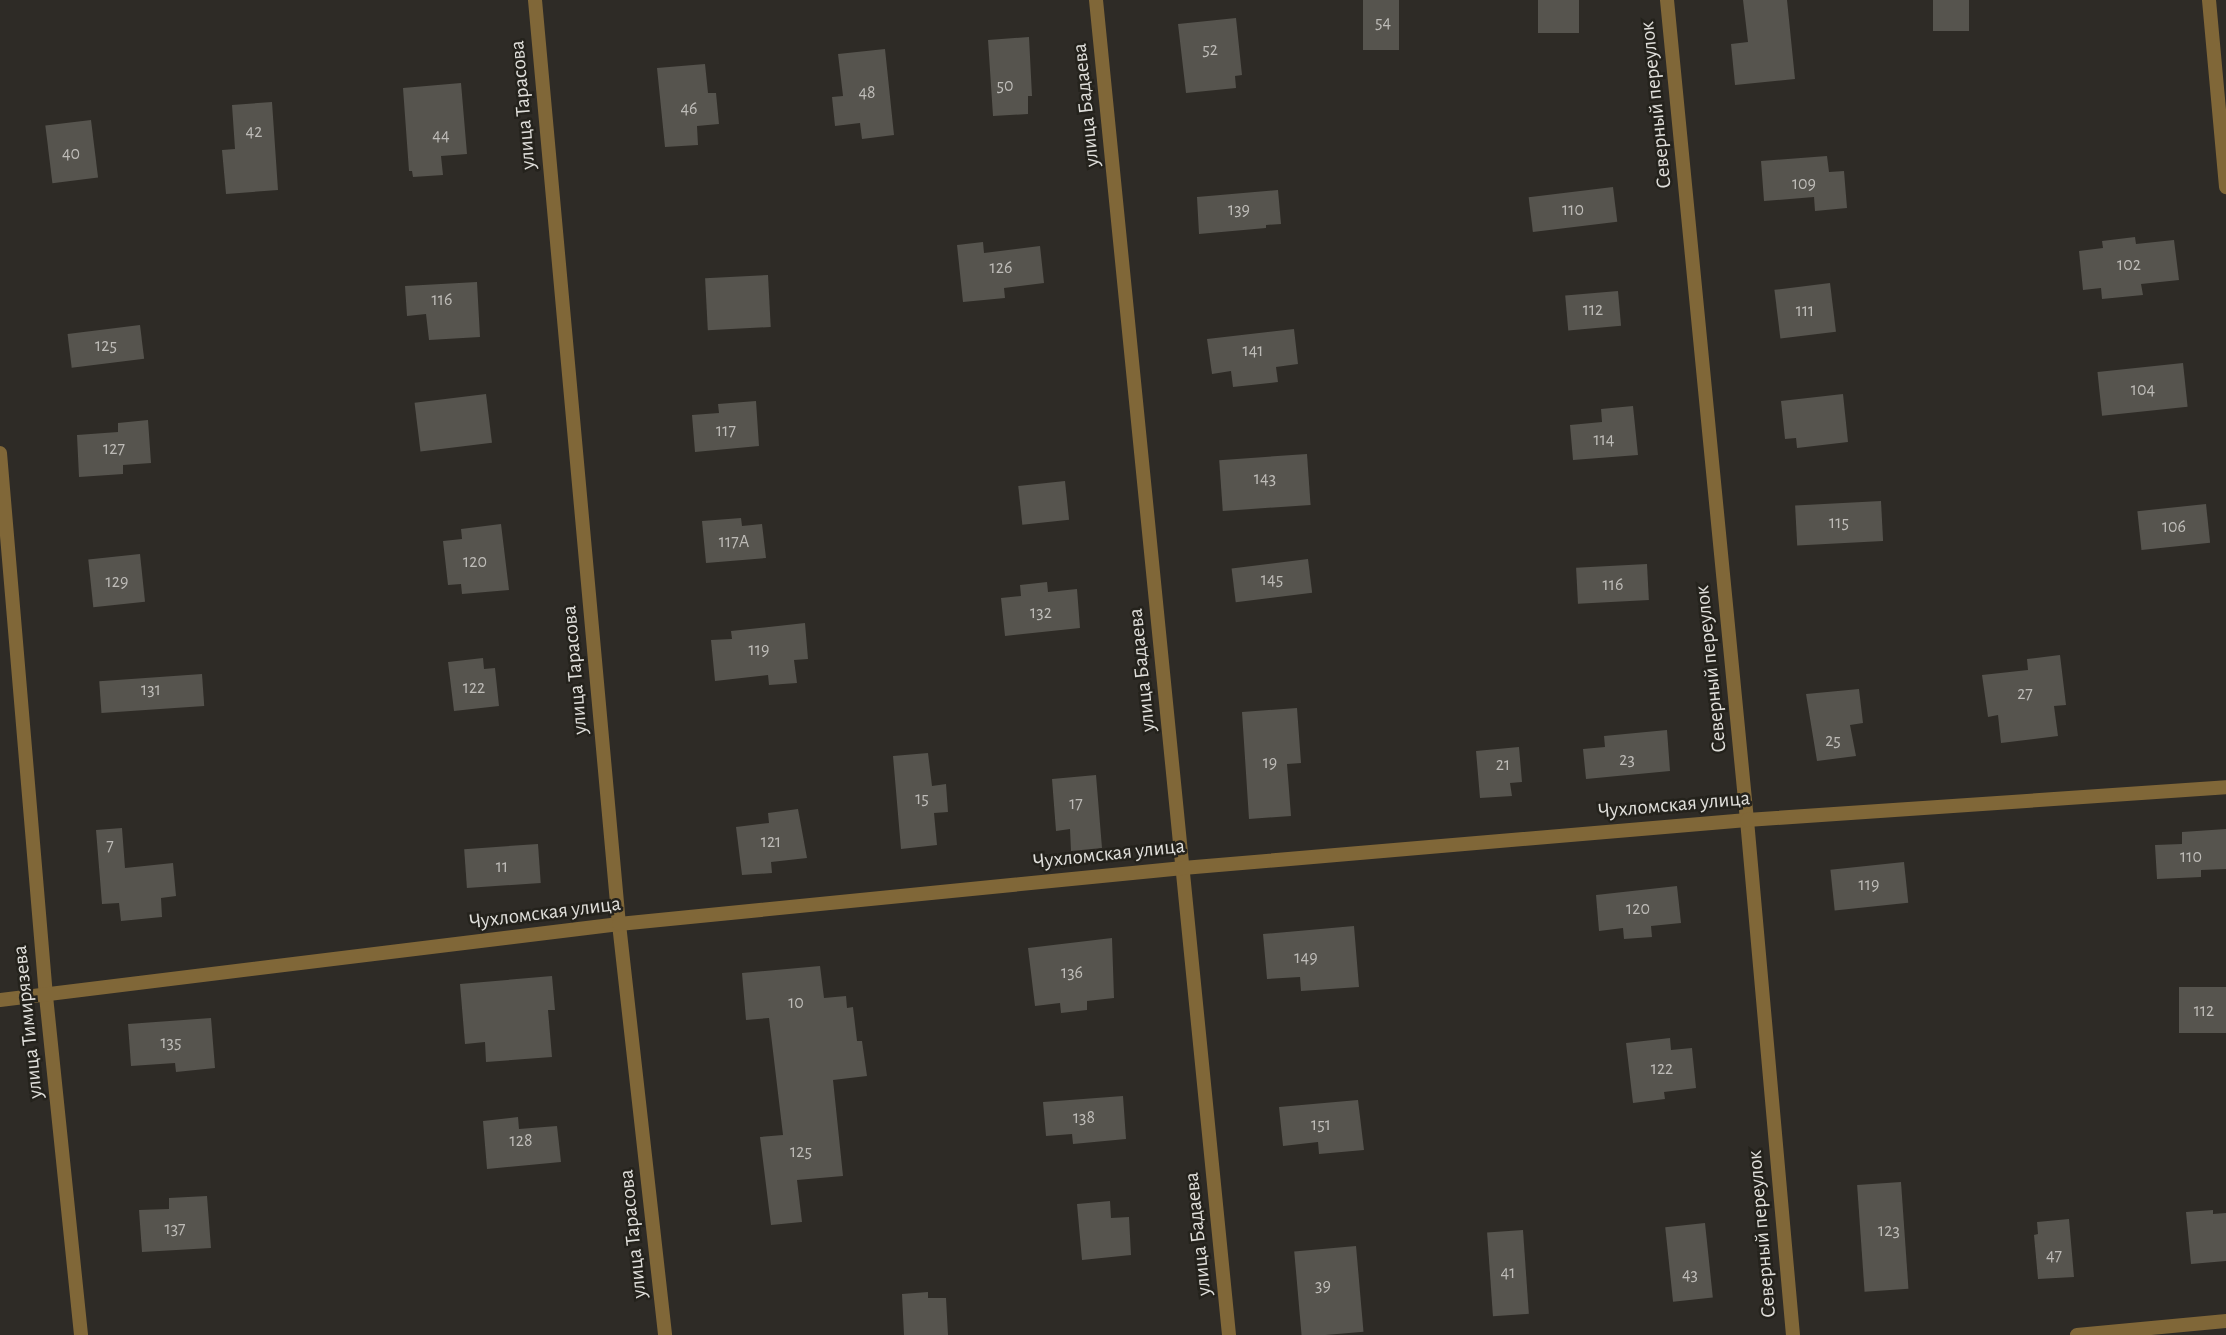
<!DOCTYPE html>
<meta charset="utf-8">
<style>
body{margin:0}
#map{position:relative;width:2226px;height:1335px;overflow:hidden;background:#2e2b26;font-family:"Alegreya Sans",sans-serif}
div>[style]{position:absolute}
.building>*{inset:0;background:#56544e;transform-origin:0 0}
.minor>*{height:14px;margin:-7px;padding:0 7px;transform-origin:7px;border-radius:7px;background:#806738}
span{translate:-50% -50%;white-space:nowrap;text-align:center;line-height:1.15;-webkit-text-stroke:5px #24221c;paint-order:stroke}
.number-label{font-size:18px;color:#bebcb8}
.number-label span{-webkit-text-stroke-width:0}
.street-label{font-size:21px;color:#e0dfdb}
</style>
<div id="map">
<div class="building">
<i style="left:1363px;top:0;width:36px;height:50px"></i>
<i style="left:1538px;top:0;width:41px;height:33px"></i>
<i style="clip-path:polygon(1743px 0,1787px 0,1795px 79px,1735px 85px,1731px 44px,1748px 42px)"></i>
<i style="left:1933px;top:0;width:36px;height:31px"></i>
<i style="clip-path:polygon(1236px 18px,1242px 75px,1235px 76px,1236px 88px,1186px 93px,1178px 24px)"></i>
<i style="clip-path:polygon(1029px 37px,1032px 96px,1028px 96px,1028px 114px,993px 116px,988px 40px)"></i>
<i style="clip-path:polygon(885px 49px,894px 135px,862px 139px,860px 123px,835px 126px,832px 97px,843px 96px,838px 54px)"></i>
<i style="clip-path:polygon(705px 64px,708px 93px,716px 93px,719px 124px,697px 126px,698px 145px,665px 147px,657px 68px)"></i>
<i style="clip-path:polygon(461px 83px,467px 154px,441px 156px,443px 175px,413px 177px,412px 171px,409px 171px,403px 88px)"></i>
<i style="clip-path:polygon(272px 102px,278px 190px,226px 194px,222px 150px,235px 149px,232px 105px)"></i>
<i style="left:91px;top:120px;width:58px;height:46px;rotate:83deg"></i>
<i style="clip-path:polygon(1827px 156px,1829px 172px,1844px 171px,1847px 208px,1815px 211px,1814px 197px,1764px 201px,1761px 161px)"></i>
<i style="left:1613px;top:187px;width:35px;height:85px;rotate:83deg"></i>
<i style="clip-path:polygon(1278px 190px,1281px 224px,1266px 225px,1266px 228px,1199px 234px,1197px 197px)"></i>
<i style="clip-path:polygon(2135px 237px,2136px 244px,2174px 240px,2179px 280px,2141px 284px,2143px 295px,2102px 299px,2101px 288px,2083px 290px,2079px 251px,2103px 248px,2102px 241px)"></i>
<i style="clip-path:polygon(983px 242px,984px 253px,1040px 246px,1044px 283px,1004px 288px,1005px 298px,963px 302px,957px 245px)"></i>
<i style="left:768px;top:275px;width:52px;height:63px;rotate:87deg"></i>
<i style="clip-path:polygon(477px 282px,480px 337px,429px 340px,426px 314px,407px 316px,405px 286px)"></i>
<i style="left:1830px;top:283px;width:49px;height:56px;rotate:83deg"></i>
<i style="left:1618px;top:291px;width:35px;height:53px;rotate:85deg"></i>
<i style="left:140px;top:325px;width:34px;height:73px;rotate:83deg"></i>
<i style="clip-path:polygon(1294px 329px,1298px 364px,1276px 367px,1278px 382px,1233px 387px,1231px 371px,1212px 374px,1207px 339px)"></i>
<i style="left:2183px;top:363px;width:44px;height:86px;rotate:84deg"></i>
<i style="left:486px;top:394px;width:49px;height:72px;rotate:83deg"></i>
<i style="clip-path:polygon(1843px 394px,1848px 442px,1797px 448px,1796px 438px,1785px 439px,1781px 401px)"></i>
<i style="clip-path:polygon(756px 401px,759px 446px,695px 452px,692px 415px,719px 413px,718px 404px)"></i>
<i style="clip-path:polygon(1633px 406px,1638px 455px,1573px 460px,1570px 425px,1602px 422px,1601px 409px)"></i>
<i style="clip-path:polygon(148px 420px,151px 463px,123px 465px,123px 474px,79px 477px,77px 435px,118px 432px,118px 423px)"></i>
<i style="left:1307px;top:454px;width:51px;height:88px;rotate:86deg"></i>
<i style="left:1065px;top:481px;width:39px;height:47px;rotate:84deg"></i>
<i style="left:1881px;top:501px;width:40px;height:86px;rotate:87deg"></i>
<i style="left:2206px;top:504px;width:39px;height:69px;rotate:84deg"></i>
<i style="clip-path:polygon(741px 518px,742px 526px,762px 524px,766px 558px,706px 563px,702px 521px)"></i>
<i style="clip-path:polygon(501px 524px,509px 590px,462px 594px,461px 584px,448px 585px,443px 541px,462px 539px,461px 529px)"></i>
<i style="left:140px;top:554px;width:48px;height:52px;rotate:84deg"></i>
<i style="left:1308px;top:559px;width:34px;height:77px;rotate:83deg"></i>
<i style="left:1647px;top:564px;width:36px;height:71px;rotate:87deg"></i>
<i style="clip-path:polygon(1047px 582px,1048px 592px,1077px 589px,1080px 628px,1005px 636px,1001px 598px,1021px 596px,1020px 585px)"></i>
<i style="clip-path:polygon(805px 623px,808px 659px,794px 660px,797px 683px,769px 685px,768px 675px,715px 681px,711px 640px,732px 639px,731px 631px)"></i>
<i style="clip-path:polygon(2060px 655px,2066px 705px,2054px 706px,2058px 736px,2001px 743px,1998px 715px,1988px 717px,1982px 675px,2028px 670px,2027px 659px)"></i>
<i style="clip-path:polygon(483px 658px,484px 669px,495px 668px,499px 706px,454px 711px,448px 662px)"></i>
<i style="left:202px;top:674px;width:32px;height:103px;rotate:86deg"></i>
<i style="clip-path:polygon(1859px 689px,1863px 723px,1850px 725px,1856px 756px,1817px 761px,1806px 694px)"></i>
<i style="clip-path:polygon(1297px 708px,1301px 763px,1287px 764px,1291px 816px,1249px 819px,1242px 712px)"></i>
<i style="clip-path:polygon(1667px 730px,1670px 771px,1586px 779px,1583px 749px,1605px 747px,1604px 736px)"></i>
<i style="clip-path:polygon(1519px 747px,1522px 782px,1510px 783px,1512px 796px,1480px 798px,1476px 751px)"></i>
<i style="clip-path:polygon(928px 753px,932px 786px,946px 784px,948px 812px,934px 813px,937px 845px,901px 849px,893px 756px)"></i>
<i style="clip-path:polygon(1096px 775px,1102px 848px,1071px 851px,1070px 829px,1056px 831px,1052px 779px)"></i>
<i style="clip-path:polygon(798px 809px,807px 858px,771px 862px,772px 873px,742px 875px,736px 827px,769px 823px,768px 813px)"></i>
<i style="clip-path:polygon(122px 828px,125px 868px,173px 863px,176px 896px,161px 898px,162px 917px,121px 921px,119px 903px,102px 904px,96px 830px)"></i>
<i style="clip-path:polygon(2226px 829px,2226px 869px,2201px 870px,2201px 877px,2157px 879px,2155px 845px,2182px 844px,2182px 832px)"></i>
<i style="left:538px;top:844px;width:39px;height:74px;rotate:86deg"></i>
<i style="left:1904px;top:862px;width:41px;height:74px;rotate:84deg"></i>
<i style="clip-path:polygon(1677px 886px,1681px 923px,1651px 926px,1652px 937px,1624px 939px,1623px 928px,1599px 931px,1596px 895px)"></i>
<i style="clip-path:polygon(1354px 926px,1359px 987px,1301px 991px,1300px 977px,1267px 979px,1263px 934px)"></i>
<i style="clip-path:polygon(1112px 938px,1114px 998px,1087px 1001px,1087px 1010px,1061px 1013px,1060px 1003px,1035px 1006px,1028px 948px)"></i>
<i style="clip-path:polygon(820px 966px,824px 998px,846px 996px,847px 1008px,853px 1007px,857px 1041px,862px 1041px,867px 1076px,833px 1080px,843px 1176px,797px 1180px,802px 1222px,771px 1225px,760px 1137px,783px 1135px,769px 1018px,746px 1020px,742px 973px)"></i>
<i style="clip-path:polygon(552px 976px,555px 1010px,548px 1010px,552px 1057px,486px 1062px,485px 1042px,465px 1044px,460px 984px)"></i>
<i style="left:2226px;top:987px;width:46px;height:47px;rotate:90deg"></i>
<i style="clip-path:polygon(211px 1018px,215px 1068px,176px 1072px,175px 1063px,131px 1066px,128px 1024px)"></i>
<i style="clip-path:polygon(1670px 1038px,1671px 1050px,1692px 1048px,1696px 1088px,1664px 1092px,1665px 1099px,1633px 1103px,1626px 1043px)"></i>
<i style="clip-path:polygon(1123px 1096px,1126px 1139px,1073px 1144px,1072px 1134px,1046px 1136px,1043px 1102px)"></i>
<i style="clip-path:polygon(1358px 1100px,1364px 1150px,1319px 1154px,1318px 1142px,1283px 1146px,1279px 1107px)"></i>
<i style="clip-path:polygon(518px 1117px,519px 1129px,557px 1126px,561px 1162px,487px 1169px,483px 1121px)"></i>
<i style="left:1901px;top:1182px;width:107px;height:44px;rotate:86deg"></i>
<i style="clip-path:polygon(207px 1196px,211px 1248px,142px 1252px,139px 1210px,169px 1209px,169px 1198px)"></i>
<i style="clip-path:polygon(1110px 1201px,1111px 1218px,1129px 1217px,1131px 1255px,1082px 1260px,1077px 1204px)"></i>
<i style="clip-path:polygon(2213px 1210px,2213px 1214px,2226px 1213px,2226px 1261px,2191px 1264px,2186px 1212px)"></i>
<i style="clip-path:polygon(2069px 1219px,2074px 1277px,2038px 1279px,2034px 1235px,2038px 1234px,2037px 1222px)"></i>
<i style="left:1705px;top:1223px;width:75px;height:40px;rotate:84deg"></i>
<i style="left:1523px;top:1230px;width:84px;height:36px;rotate:86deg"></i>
<i style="left:1356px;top:1246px;width:86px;height:62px;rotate:85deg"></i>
<i style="clip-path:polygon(928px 1292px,928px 1298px,946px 1298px,948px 1335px,904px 1335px,902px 1294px)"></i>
</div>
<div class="minor">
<i style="left:535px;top:0;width:928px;rotate:84.81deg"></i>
<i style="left:619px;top:924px;width:414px;rotate:83.6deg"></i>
<i style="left:1096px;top:0;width:1342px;rotate:84.31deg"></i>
<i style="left:1667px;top:0;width:824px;rotate:84.43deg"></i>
<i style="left:1747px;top:820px;width:517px;rotate:84.9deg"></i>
<i style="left:2209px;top:0;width:188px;rotate:84.8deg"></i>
<i style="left:0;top:453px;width:545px;rotate:85.16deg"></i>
<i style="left:46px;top:996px;width:341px;rotate:84.1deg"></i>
<i style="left:0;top:1000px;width:624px;rotate:-7deg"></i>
<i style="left:619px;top:924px;width:567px;rotate:-5.67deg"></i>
<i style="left:1183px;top:868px;width:566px;rotate:-4.86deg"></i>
<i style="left:1747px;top:820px;width:480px;rotate:-3.9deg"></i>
<i style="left:2077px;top:1335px;width:150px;rotate:-5.4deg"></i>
</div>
<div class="number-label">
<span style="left:1383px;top:23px">54</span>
<span style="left:1210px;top:50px">52</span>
<span style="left:1005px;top:86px">50</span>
<span style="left:867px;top:93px">48</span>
<span style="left:689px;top:109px">46</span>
<span style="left:254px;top:132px">42</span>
<span style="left:441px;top:136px">44</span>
<span style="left:71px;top:154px">40</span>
<span style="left:1804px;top:184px">109</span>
<span style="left:1239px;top:210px">139</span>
<span style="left:1573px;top:210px">110</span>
<span style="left:2129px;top:265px">102</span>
<span style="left:1001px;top:268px">126</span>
<span style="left:442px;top:300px">116</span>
<span style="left:1593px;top:310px">112</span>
<span style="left:1805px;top:311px">111</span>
<span style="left:106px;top:346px">125</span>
<span style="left:1253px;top:351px">141</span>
<span style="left:2143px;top:390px">104</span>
<span style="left:726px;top:431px">117</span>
<span style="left:1604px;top:440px">114</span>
<span style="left:114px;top:449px">127</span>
<span style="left:1265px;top:479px">143</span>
<span style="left:1839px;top:523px">115</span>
<span style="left:2174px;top:527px">106</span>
<span style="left:734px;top:542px">117А</span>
<span style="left:475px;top:562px">120</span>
<span style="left:1272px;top:580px">145</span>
<span style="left:117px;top:582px">129</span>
<span style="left:1613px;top:585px">116</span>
<span style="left:1041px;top:613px">132</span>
<span style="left:759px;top:650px">119</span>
<span style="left:474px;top:688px">122</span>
<span style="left:151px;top:690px">131</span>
<span style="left:2025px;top:694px">27</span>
<span style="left:1833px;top:741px">25</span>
<span style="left:1627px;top:760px">23</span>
<span style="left:1270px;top:763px">19</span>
<span style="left:1503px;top:765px">21</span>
<span style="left:922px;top:799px">15</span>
<span style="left:1076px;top:804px">17</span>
<span style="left:771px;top:842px">121</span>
<span style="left:110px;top:846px">7</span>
<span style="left:2191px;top:857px">110</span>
<span style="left:502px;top:867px">11</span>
<span style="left:1869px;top:885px">119</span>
<span style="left:1638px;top:909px">120</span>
<span style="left:1306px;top:958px">149</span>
<span style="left:1072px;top:973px">136</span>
<span style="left:796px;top:1003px">10</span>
<span style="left:2204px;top:1011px">112</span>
<span style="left:171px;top:1043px">135</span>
<span style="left:1662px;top:1069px">122</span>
<span style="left:1084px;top:1118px">138</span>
<span style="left:1321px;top:1125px">151</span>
<span style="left:521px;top:1141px">128</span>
<span style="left:801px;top:1152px">125</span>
<span style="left:175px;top:1229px">137</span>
<span style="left:1889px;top:1231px">123</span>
<span style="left:2054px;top:1256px">47</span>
<span style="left:1508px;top:1273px">41</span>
<span style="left:1690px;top:1275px">43</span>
<span style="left:1323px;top:1286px">39</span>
</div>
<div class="street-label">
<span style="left:523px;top:105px;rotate:-95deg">улица Тарасова</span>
<span style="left:1086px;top:105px;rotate:-96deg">улица Бадаева</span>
<span style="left:1656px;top:105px;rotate:-96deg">Северный переулок</span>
<span style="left:1711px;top:669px;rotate:-96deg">Северный переулок</span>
<span style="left:575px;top:670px;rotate:-95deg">улица Тарасова</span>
<span style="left:1142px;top:670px;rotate:-96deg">улица Бадаева</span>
<span style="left:1674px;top:805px;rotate:-5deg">Чухломская улица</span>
<span style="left:1109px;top:854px;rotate:-6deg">Чухломская улица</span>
<span style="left:545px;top:913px;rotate:-7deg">Чухломская улица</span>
<span style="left:28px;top:1022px;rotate:-96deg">улица Тимирязева</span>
<span style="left:633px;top:1234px;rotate:-96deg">улица Тарасова</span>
<span style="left:1198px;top:1234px;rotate:-96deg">улица Бадаева</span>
<span style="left:1762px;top:1234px;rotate:-95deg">Северный переулок</span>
</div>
</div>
